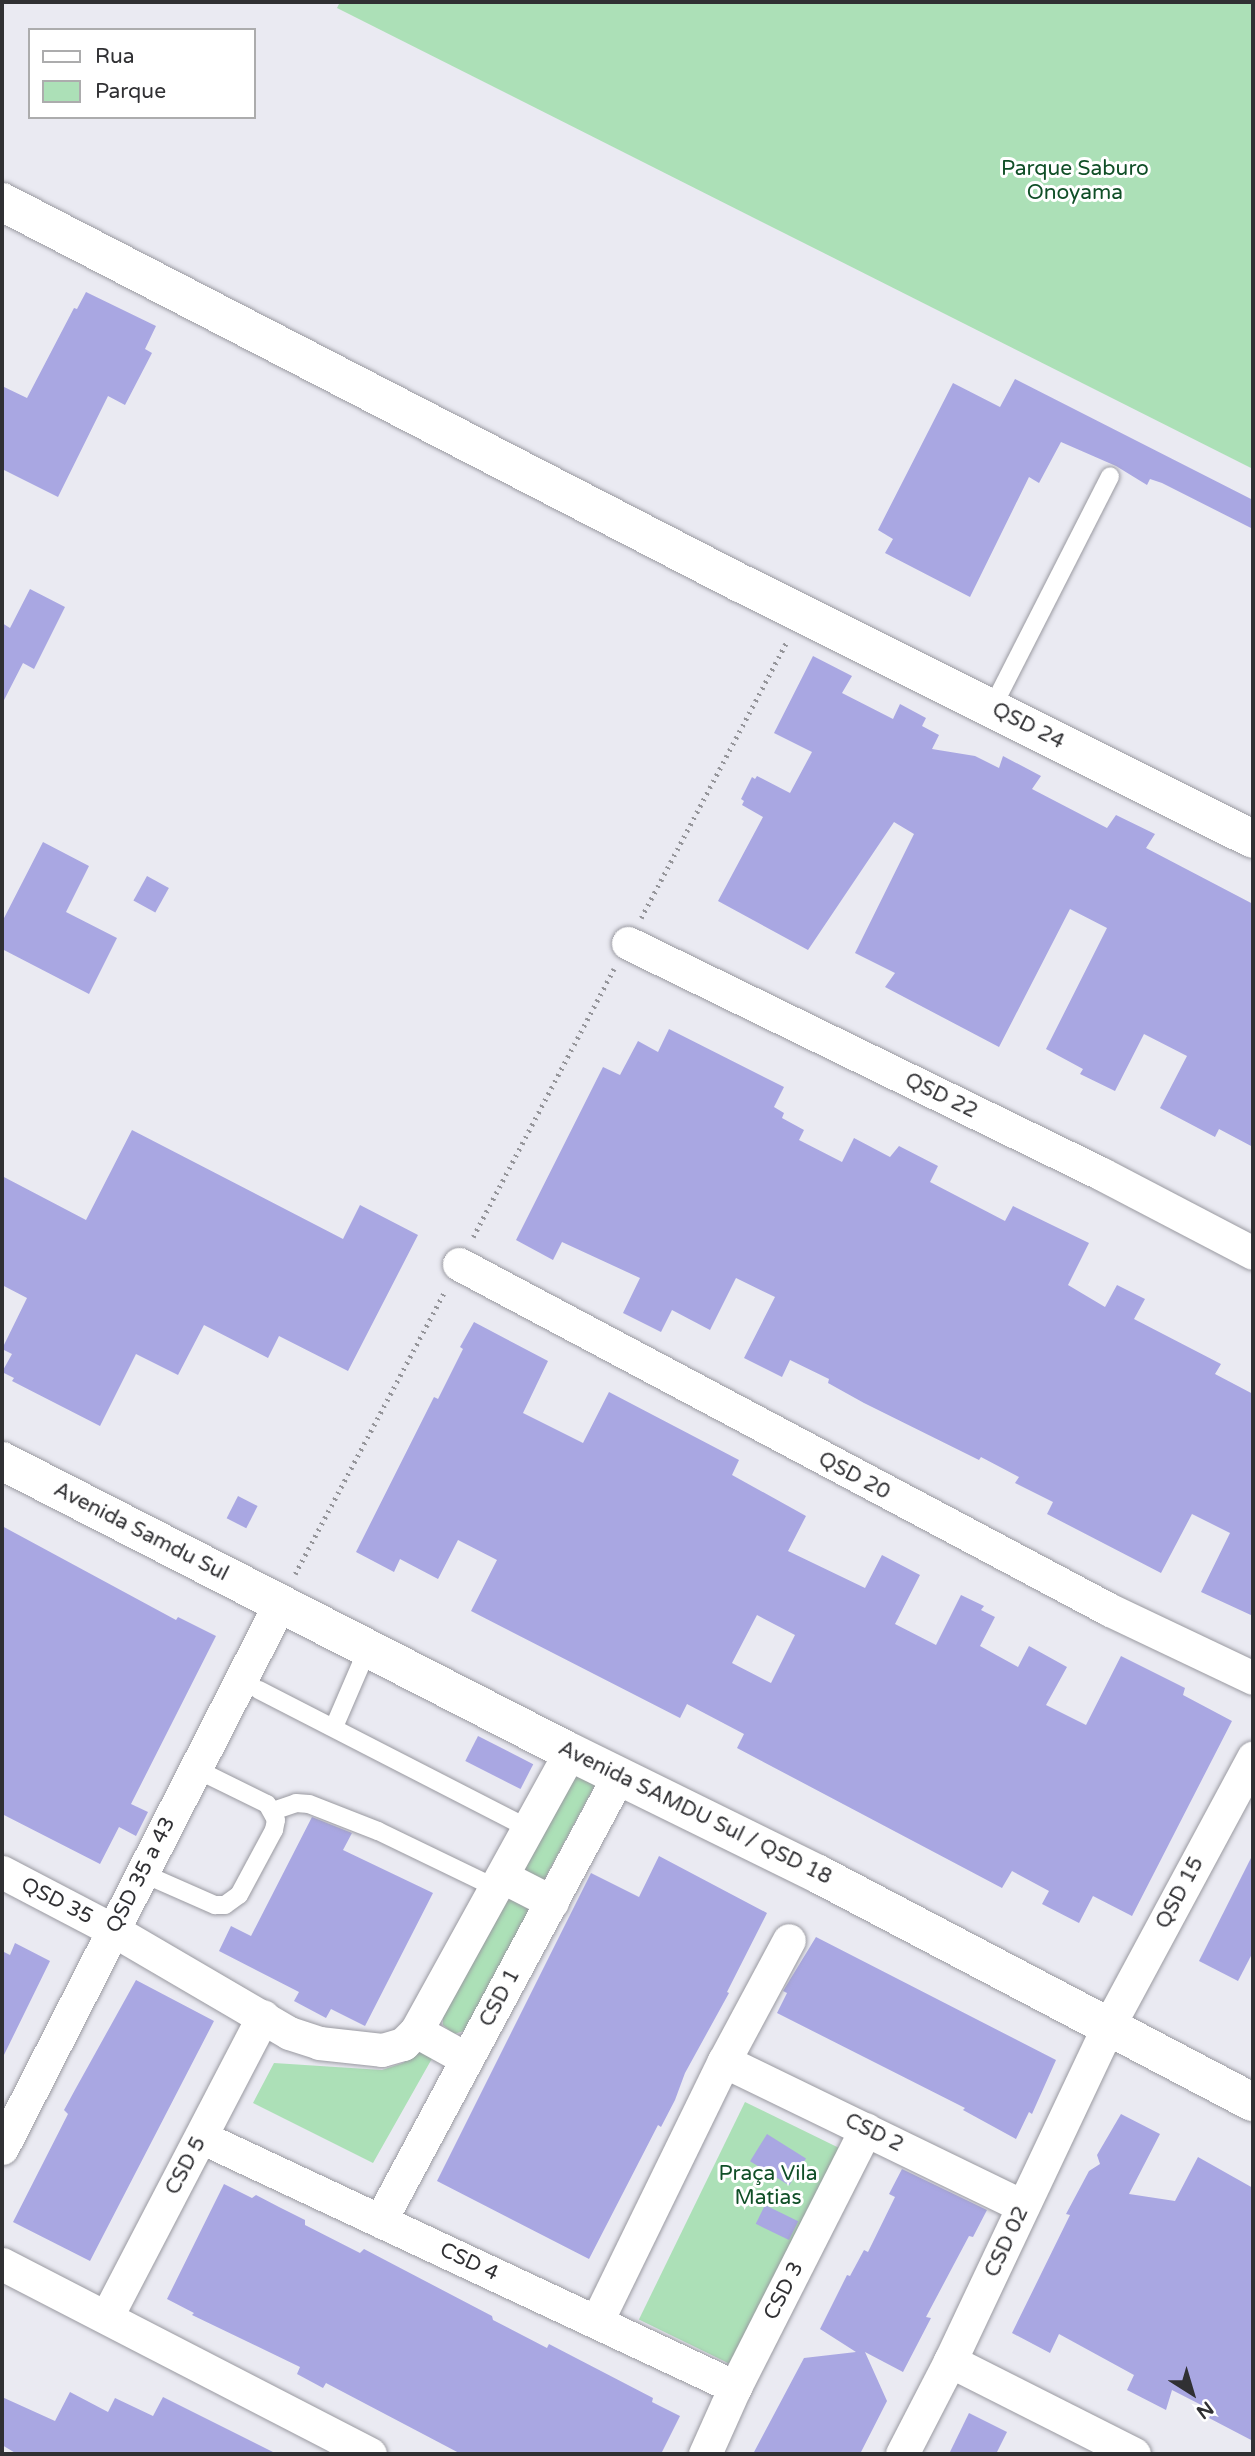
<!DOCTYPE html>
<meta charset="utf-8">
<style>
body{margin:0}
#map{position:relative;width:1255px;height:2456px;overflow:hidden;background:#eaeaf2;font-family:"Varela Round",sans-serif}
div>[style]{position:absolute}
.green>*{inset:0;background:#ace0b7;transform-origin:0 0}
.building>*{inset:0;background:#a9a7e2;transform-origin:0 0}
.path>*{height:4.5px;margin-top:-2.25px;transform-origin:0;background:repeating-linear-gradient(90deg,#95959a 0 2px,transparent 0 7px)}
.roads{filter:drop-shadow(0 0 2px #9a9aa1) drop-shadow(0 0 2px #9a9aa1)}
.service>*{height:18px;margin:-9px;padding:0 9px;transform-origin:9px;border-radius:9px;background:#fff}
.minor>*{height:33px;margin:-16.5px;padding:0 16.5px;transform-origin:16.5px;border-radius:16.5px;background:#fff}
.tertiary>*{height:38px;margin:-19px;padding:0 19px;transform-origin:19px;border-radius:19px;background:#fff}
span{translate:-50% -50%;white-space:nowrap;text-align:center;line-height:1.15;-webkit-text-stroke:6px #fff;paint-order:stroke}
.park-label{font-size:21px;color:#104f27}
.street-label{font-size:21px;color:#303033}
.frame{position:absolute;inset:0;border:4px solid #303033;pointer-events:none}
.legend{position:absolute;left:28px;top:28px;width:228px;height:91px;box-sizing:border-box;background:#fff;border:2px solid #acacad;margin:0;padding:9px 12px;list-style:none;font-size:21px;color:#303033}
.legend li{display:flex;align-items:center;gap:14px;height:35px}
.legend b{width:35px;border:2px solid #acacad}
.north{position:absolute;left:1157px;top:2358px;width:70px;height:70px;-webkit-text-stroke:5px #fff;paint-order:stroke;rotate:143deg;font-size:19px;font-weight:700;line-height:28px;text-align:center;color:#303033}
.north::after{content:'';display:block;margin:auto;width:24px;height:32px;background:#303033;clip-path:polygon(50% 0,100% 100%,50% 72%,0 100%)}
</style>
<div id="map">
<div class="green">
<i style="clip-path:polygon(340px 2px,1253px 2px,1253px 469px,337px 8px)"></i>
<i style="clip-path:polygon(577px 1775px,595px 1785px,543px 1882px,525px 1873px,525px 1866px,571px 1779px)"></i>
<i style="clip-path:polygon(511px 1899px,528px 1909px,528px 1916px,467px 2030px,454px 2034px,443px 2025px,443px 2017px,504px 1903px)"></i>
<i style="clip-path:polygon(422px 2048px,434px 2055px,373px 2163px,253px 2103px,274px 2063px,382px 2070px,403px 2063px)"></i>
<i style="left:745px;top:2102px;width:115px;height:242px;rotate:26deg"></i>
</div>
<div class="building">
<i style="clip-path:polygon(86px 292px,156px 326px,145px 349px,152px 353px,125px 405px,108px 396px,58px 497px,2px 469px,2px 386px,27px 398px,74px 308px,77px 309px)"></i>
<i style="clip-path:polygon(1015px 379px,1253px 500px,1253px 529px,1162px 483px,1150px 479px,1147px 485px,1116px 466px,1061px 442px,1039px 483px,1029px 477px,970px 597px,885px 553px,893px 539px,878px 530px,953px 383px,1000px 407px)"></i>
<i style="clip-path:polygon(30px 589px,65px 607px,34px 669px,23px 663px,2px 704px,2px 623px,10px 628px)"></i>
<i style="clip-path:polygon(813px 656px,852px 676px,842px 693px,893px 719px,900px 704px,926px 718px,922px 726px,939px 735px,932px 749px,975px 756px,999px 768px,1003px 756px,1041px 776px,1032px 789px,1107px 828px,1116px 815px,1155px 834px,1146px 848px,1253px 904px,1253px 1147px,1219px 1129px,1215px 1137px,1160px 1108px,1187px 1056px,1144px 1034px,1115px 1091px,1080px 1074px,1083px 1069px,1046px 1049px,1107px 928px,1070px 909px,999px 1047px,885px 987px,895px 973px,855px 953px,914px 834px,894px 822px,808px 950px,718px 901px,763px 817px,742px 805px,744px 801px,741px 799px,752px 777px,755px 779px,757px 776px,790px 793px,812px 752px,774px 733px)"></i>
<i style="clip-path:polygon(43px 842px,89px 866px,66px 912px,117px 938px,89px 994px,2px 949px,2px 922px)"></i>
<i style="left:147px;top:876px;width:25px;height:28px;rotate:29deg"></i>
<i style="clip-path:polygon(669px 1029px,784px 1087px,774px 1107px,784px 1113px,782px 1118px,804px 1130px,799px 1140px,842px 1162px,854px 1138px,890px 1157px,899px 1146px,938px 1166px,930px 1182px,1005px 1221px,1013px 1206px,1089px 1243px,1068px 1285px,1105px 1307px,1117px 1285px,1145px 1299px,1134px 1319px,1221px 1364px,1215px 1374px,1253px 1394px,1253px 1616px,1201px 1592px,1230px 1533px,1192px 1514px,1161px 1573px,1047px 1514px,1053px 1502px,1015px 1483px,1019px 1477px,981px 1457px,979px 1460px,864px 1403px,828px 1383px,829px 1379px,790px 1360px,782px 1377px,744px 1358px,775px 1297px,736px 1278px,710px 1330px,672px 1310px,661px 1332px,623px 1313px,640px 1278px,562px 1242px,553px 1260px,516px 1240px,603px 1067px,620px 1075px,638px 1041px,658px 1052px)"></i>
<i style="clip-path:polygon(132px 1130px,343px 1239px,360px 1205px,418px 1235px,348px 1371px,279px 1336px,268px 1358px,204px 1325px,178px 1375px,136px 1354px,100px 1426px,12px 1381px,14px 1378px,2px 1372px,12px 1354px,2px 1349px,27px 1298px,2px 1285px,2px 1176px,86px 1220px)"></i>
<i style="clip-path:polygon(evenodd,474px 1322px,548px 1361px,523px 1413px,583px 1443px,609px 1392px,739px 1460px,732px 1475px,806px 1516px,788px 1551px,865px 1588px,882px 1555px,920px 1575px,895px 1624px,936px 1645px,961px 1595px,984px 1606px,981px 1610px,995px 1617px,980px 1646px,1018px 1667px,1029px 1646px,1067px 1667px,1046px 1705px,1086px 1725px,1121px 1656px,1185px 1688px,1183px 1695px,1232px 1721px,1132px 1916px,1093px 1896px,1079px 1923px,1042px 1904px,1049px 1891px,1012px 1871px,1002px 1888px,737px 1748px,744px 1734px,687px 1704px,680px 1718px,471px 1611px,497px 1560px,458px 1540px,438px 1579px,400px 1559px,394px 1572px,356px 1552px,434px 1397px,438px 1399px,463px 1349px,460px 1347px,474px 1322px,757px 1615px,795px 1635px,771px 1683px,732px 1663px,757px 1615px)"></i>
<i style="left:238px;top:1496px;width:22px;height:25px;rotate:27deg"></i>
<i style="clip-path:polygon(2px 1526px,176px 1620px,178px 1617px,216px 1636px,131px 1804px,148px 1812px,136px 1836px,119px 1827px,100px 1864px,2px 1814px)"></i>
<i style="left:478px;top:1736px;width:62px;height:28px;rotate:27deg"></i>
<i style="clip-path:polygon(312px 1817px,352px 1833px,343px 1850px,433px 1893px,365px 2026px,331px 2009px,326px 2018px,294px 2001px,299px 1992px,219px 1951px,231px 1926px,251px 1936px)"></i>
<i style="clip-path:polygon(1253px 1854px,1253px 1952px,1238px 1981px,1199px 1961px)"></i>
<i style="clip-path:polygon(659px 1856px,767px 1913px,727px 1992px,729px 1993px,685px 2073px,675px 2100px,661px 2127px,658px 2125px,589px 2259px,437px 2181px,591px 1873px,639px 1897px)"></i>
<i style="clip-path:polygon(816px 1937px,1056px 2060px,1032px 2114px,1029px 2112px,1016px 2139px,963px 2110px,965px 2108px,777px 2013px,787px 1993px,783px 1991px)"></i>
<i style="clip-path:polygon(15px 1943px,50px 1961px,2px 2059px,2px 1951px,10px 1955px)"></i>
<i style="clip-path:polygon(136px 1980px,214px 2021px,90px 2261px,13px 2222px,68px 2114px,64px 2110px,76px 2088px)"></i>
<i style="clip-path:polygon(1121px 2114px,1160px 2134px,1129px 2194px,1175px 2201px,1198px 2157px,1253px 2188px,1253px 2441px,1209px 2418px,1213px 2411px,1172px 2390px,1166px 2410px,1127px 2390px,1134px 2375px,1059px 2334px,1050px 2353px,1012px 2333px,1070px 2215px,1066px 2214px,1089px 2171px,1100px 2164px,1097px 2155px)"></i>
<i style="left:767px;top:2134px;width:46px;height:32px;rotate:32deg"></i>
<i style="clip-path:polygon(902px 2169px,987px 2210px,973px 2237px,969px 2236px,926px 2317px,931px 2318px,903px 2372px,865px 2352px,887px 2401px,860px 2454px,753px 2454px,804px 2358px,856px 2352px,820px 2329px,847px 2275px,850px 2276px,864px 2250px,868px 2252px,895px 2197px,889px 2194px)"></i>
<i style="clip-path:polygon(224px 2184px,252px 2198px,256px 2195px,279px 2207px,305px 2220px,305px 2225px,360px 2253px,364px 2249px,492px 2316px,493px 2320px,547px 2348px,549px 2344px,653px 2398px,652px 2402px,680px 2416px,661px 2454px,461px 2454px,326px 2383px,323px 2388px,297px 2374px,300px 2367px,192px 2315px,194px 2313px,167px 2299px)"></i>
<i style="left:765px;top:2205px;width:37px;height:21px;rotate:26deg"></i>
<i style="clip-path:polygon(70px 2392px,108px 2412px,115px 2398px,153px 2416px,163px 2397px,277px 2454px,17px 2454px,2px 2445px,2px 2397px,55px 2421px)"></i>
<i style="clip-path:polygon(969px 2413px,1007px 2432px,996px 2454px,949px 2454px)"></i>
</div>
<div class="path">
<i style="left:641px;top:918px;width:313px;rotate:-62.2deg"></i>
<i style="left:473px;top:1237px;width:303px;rotate:-62.3deg"></i>
<i style="left:295px;top:1574px;width:320px;rotate:-62.1deg"></i>
</div>
<div class="roads">
<div class="service">
<i style="left:992px;top:708px;width:260px;rotate:-63deg"></i>
<i style="left:259px;top:1690px;width:302px;rotate:27.2deg"></i>
<i style="left:334px;top:1727px;width:86px;rotate:-66.7deg"></i>
<i style="left:273px;top:1811px;width:24px;rotate:-19deg"></i>
<i style="left:296px;top:1803px;width:13px;rotate:4deg"></i>
<i style="left:309px;top:1804px;width:74px;rotate:21.4deg"></i>
<i style="left:378px;top:1831px;width:131px;rotate:25.8deg"></i>
<i style="left:142px;top:1873px;width:80px;rotate:23.7deg"></i>
<i style="left:215px;top:1905px;width:10px"></i>
<i style="left:225px;top:1905px;width:17px;rotate:-36deg"></i>
<i style="left:239px;top:1895px;width:74px;rotate:-61.7deg"></i>
<i style="left:274px;top:1830px;width:10px;rotate:-79deg"></i>
<i style="left:276px;top:1820px;width:18px;rotate:-119deg"></i>
<i style="left:267px;top:1804px;width:79px;rotate:-153.8deg"></i>
</div>
<div class="minor">
<i style="left:628px;top:943px;width:527px;rotate:25.98deg"></i>
<i style="left:1102px;top:1174px;width:170px;rotate:27.6deg"></i>
<i style="left:459px;top:1264px;width:737px;rotate:27.99deg"></i>
<i style="left:1110px;top:1610px;width:158px;rotate:25.4deg"></i>
<i style="left:2px;top:1872px;width:125px;rotate:27.6deg"></i>
<i style="left:113px;top:1930px;width:204px;rotate:30.3deg"></i>
<i style="left:289px;top:2033px;width:32px;rotate:18deg"></i>
<i style="left:319px;top:2043px;width:63px;rotate:6.3deg"></i>
<i style="left:382px;top:2050px;width:22px;rotate:-16deg"></i>
<i style="left:403px;top:2044px;width:18px;rotate:-45deg"></i>
<i style="left:416px;top:2031px;width:319px;rotate:-61.1deg"></i>
<i style="left:503px;top:1877px;width:55px;rotate:27deg"></i>
<i style="left:416px;top:2031px;width:58px;rotate:28.8deg"></i>
<i style="left:724px;top:2061px;width:332px;rotate:25.9deg"></i>
<i style="left:201px;top:2137px;width:590px;rotate:25.09deg"></i>
<i style="left:2px;top:2148px;width:612px;rotate:-62.97deg"></i>
<i style="left:380px;top:2221px;width:506px;rotate:-61.81deg"></i>
<i style="left:2px;top:2264px;width:414px;rotate:27.3deg"></i>
<i style="left:107px;top:2316px;width:338px;rotate:-62.5deg"></i>
<i style="left:597px;top:2321px;width:289px;rotate:-64deg"></i>
<i style="left:724px;top:2061px;width:137px;rotate:-61.8deg"></i>
<i style="left:950px;top:2361px;width:206px;rotate:26.8deg"></i>
<i style="left:705px;top:2454px;width:73px;rotate:-65.9deg"></i>
<i style="left:735px;top:2387px;width:289px;rotate:-63.1deg"></i>
<i style="left:902px;top:2454px;width:105px;rotate:-62.7deg"></i>
<i style="left:950px;top:2361px;width:369px;rotate:-64.7deg"></i>
<i style="left:1108px;top:2027px;width:306px;rotate:-61.7deg"></i>
</div>
<div class="tertiary">
<i style="left:2px;top:202px;width:831px;rotate:27.31deg"></i>
<i style="left:740px;top:583px;width:573px;rotate:26.52deg"></i>
<i style="left:2px;top:1461px;width:638px;rotate:27.13deg"></i>
<i style="left:570px;top:1752px;width:276px;rotate:26.2deg"></i>
<i style="left:818px;top:1874px;width:491px;rotate:27.7deg"></i>
</div>
</div>
<div class="park-label">
<span style="left:1075px;top:181px">Parque Saburo<br>Onoyama</span>
<span style="left:768px;top:2186px">Praça Vila<br>Matias</span>
</div>
<div class="street-label">
<span style="left:1028px;top:726px;rotate:27deg">QSD 24</span>
<span style="left:941px;top:1096px;rotate:26deg">QSD 22</span>
<span style="left:854px;top:1476px;rotate:28deg">QSD 20</span>
<span style="left:141px;top:1532px;rotate:27deg">Avenida Samdu Sul</span>
<span style="left:695px;top:1813px;rotate:26deg">Avenida SAMDU Sul / QSD 18</span>
<span style="left:141px;top:1875px;rotate:-63deg">QSD 35 a 43</span>
<span style="left:1180px;top:1893px;rotate:-62deg">QSD 15</span>
<span style="left:57px;top:1901px;rotate:27deg">QSD 35</span>
<span style="left:500px;top:1998px;rotate:-62deg">CSD 1</span>
<span style="left:874px;top:2133px;rotate:26deg">CSD 2</span>
<span style="left:186px;top:2166px;rotate:-62deg">CSD 5</span>
<span style="left:1007px;top:2242px;rotate:-65deg">CSD 02</span>
<span style="left:469px;top:2262px;rotate:25deg">CSD 4</span>
<span style="left:784px;top:2291px;rotate:-63deg">CSD 3</span>
</div>
<div class="frame"></div>
<ul class="legend">
<li><b style="height:9px;background:#fff"></b>Rua</li>
<li><b style="height:19px;background:#ace0b7"></b>Parque</li>
</ul>
<div class="north">N</div>
</div>
